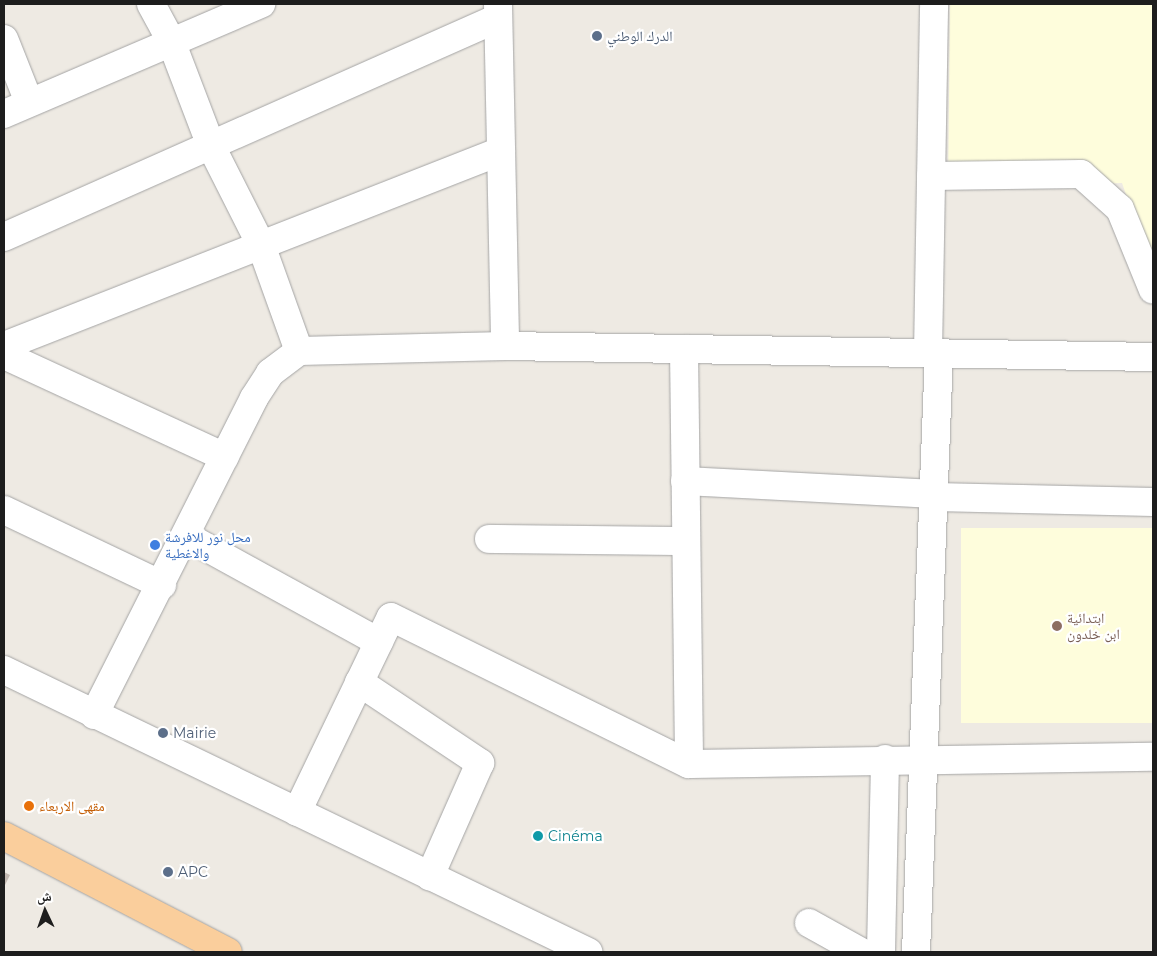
<!DOCTYPE html>
<meta charset="utf-8">
<style>
body{margin:0}
#map{position:relative;width:1157px;height:956px;overflow:hidden;background:#eeeae3;font-family:Montserrat,"Noto Naskh Arabic",sans-serif}
div>[style]{position:absolute}
.education>*{inset:0;background:#fefddc;transform-origin:0 0}
.building>*{inset:0;background:#c3b9b2}
.roads{filter:drop-shadow(0 0 1px #a4a4a4) drop-shadow(0 0 1px #a4a4a4)}
.minor>*{height:28px;margin:-14px;padding:0 14px;transform-origin:14px;border-radius:14px;background:#fff}
.major>*{height:28px;margin:-14px;padding:0 14px;transform-origin:14px;border-radius:14px;background:#face9c}
.dots>*{width:14px;height:14px;translate:-50% -50%;box-sizing:border-box;border:2px solid #fff;border-radius:50%}
span{translate:-50% -50%;white-space:nowrap;text-align:center;line-height:1.15;-webkit-text-stroke:4.5px #fff;paint-order:stroke}
.service-label{font-size:14px;color:#4e5e75}
.left{translate:0 -50%;text-align:left}
.shop-label{font-size:14px;color:#366cbe}
.education-label{font-size:14px;color:#785e54}
.food-label{font-size:14px;color:#c56008}
.culture-label{font-size:14px;color:#0d838f}
.frame{position:absolute;inset:0;border:5px solid #1d1d1d;pointer-events:none}
.north{position:absolute;left:20px;top:886px;width:50px;height:50px;-webkit-text-stroke:4px #fff;paint-order:stroke;rotate:357deg;font-size:14px;font-weight:700;line-height:20px;text-align:center;color:#1d1d1d}
.north::after{content:'';display:block;margin:auto;width:18px;height:22px;background:#1d1d1d;clip-path:polygon(50% 0,100% 100%,50% 72%,0 100%)}
</style>
<div id="map">
<div class="education">
<i style="clip-path:polygon(950px 4px,1153px 4px,1153px 273px,1122px 183px,948px 189px)"></i>
<i style="left:961px;top:528px;width:192px;height:195px"></i>
</div>
<div class="building">
<i style="clip-path:polygon(4px 872px,10px 875px,4px 887px)"></i>
</div>
<div class="roads">
<div class="minor">
<i style="left:151px;top:4px;width:42px;rotate:61.6deg"></i>
<i style="left:171px;top:41px;width:112px;rotate:69.1deg"></i>
<i style="left:211px;top:146px;width:111px;rotate:63.2deg"></i>
<i style="left:261px;top:245px;width:113px;rotate:70.3deg"></i>
<i style="left:498px;top:4px;width:342px;rotate:88.8deg"></i>
<i style="left:4px;top:39px;width:68px;rotate:68.4deg"></i>
<i style="left:4px;top:114px;width:280px;rotate:-23.2deg"></i>
<i style="left:931px;top:176px;width:150px;rotate:-0.8deg"></i>
<i style="left:1081px;top:174px;width:52px;rotate:41.9deg"></i>
<i style="left:1120px;top:209px;width:87px;rotate:67.8deg"></i>
<i style="left:4px;top:237px;width:540px;rotate:-23.91deg"></i>
<i style="left:4px;top:346px;width:534px;rotate:-21.42deg"></i>
<i style="left:684px;top:349px;width:415px;rotate:89.3deg"></i>
<i style="left:928px;top:353px;width:349px;rotate:-89deg"></i>
<i style="left:4px;top:355px;width:243px;rotate:24.8deg"></i>
<i style="left:685px;top:481px;width:250px;rotate:3deg"></i>
<i style="left:935px;top:497px;width:218px;rotate:1.3deg"></i>
<i style="left:4px;top:510px;width:175px;rotate:25.4deg"></i>
<i style="left:186px;top:536px;width:220px;rotate:28.8deg"></i>
<i style="left:489px;top:539px;width:196px;rotate:0.6deg"></i>
<i style="left:4px;top:670px;width:649px;rotate:25.77deg"></i>
<i style="left:359px;top:682px;width:146px;rotate:33.8deg"></i>
<i style="left:480px;top:763px;width:124px;rotate:113.9deg"></i>
<i style="left:94px;top:715px;width:355px;rotate:-63.2deg"></i>
<i style="left:254px;top:398px;width:30px;rotate:-57deg"></i>
<i style="left:270px;top:373px;width:36px;rotate:-37deg"></i>
<i style="left:299px;top:351px;width:206px;rotate:-1.4deg"></i>
<i style="left:505px;top:346px;width:648px;rotate:0.97deg"></i>
<i style="left:297px;top:812px;width:216px;rotate:-64.3deg"></i>
<i style="left:391px;top:617px;width:332px;rotate:26.3deg"></i>
<i style="left:689px;top:764px;width:464px;rotate:-0.9deg"></i>
<i style="left:809px;top:923px;width:60px;rotate:29.1deg"></i>
<i style="left:881px;top:952px;width:193px;rotate:-88.8deg"></i>
<i style="left:916px;top:952px;width:599px;rotate:-87.8deg"></i>
</div>
<div class="major">
<i style="left:4px;top:836px;width:252px;rotate:27.4deg"></i>
</div>
</div>
<div class="dots">
<i style="left:597px;top:36px;background:#5c6f8a"></i>
<i style="left:155px;top:545px;background:#3f7fe0"></i>
<i style="left:1057px;top:626px;background:#8d6e63"></i>
<i style="left:163px;top:733px;background:#5c6f8a"></i>
<i style="left:29px;top:806px;background:#e8710a"></i>
<i style="left:538px;top:836px;background:#0f9aa8"></i>
<i style="left:168px;top:872px;background:#5c6f8a"></i>
</div>
<div class="service-label">
<span class="left" style="left:607px;top:36px">الدرك الوطني</span>
<span class="left" style="left:173px;top:733px">Mairie</span>
<span class="left" style="left:178px;top:872px">APC</span>
</div>
<div class="shop-label">
<span class="left" style="left:165px;top:545px">محل نور للافرشة<br>والاغطية</span>
</div>
<div class="education-label">
<span class="left" style="left:1067px;top:626px">ابتدائية<br>ابن خلدون</span>
</div>
<div class="food-label">
<span class="left" style="left:39px;top:806px">مقهى الاربعاء</span>
</div>
<div class="culture-label">
<span class="left" style="left:548px;top:836px">Cinéma</span>
</div>
<div class="frame"></div>
<div class="north">ش</div>
</div>
